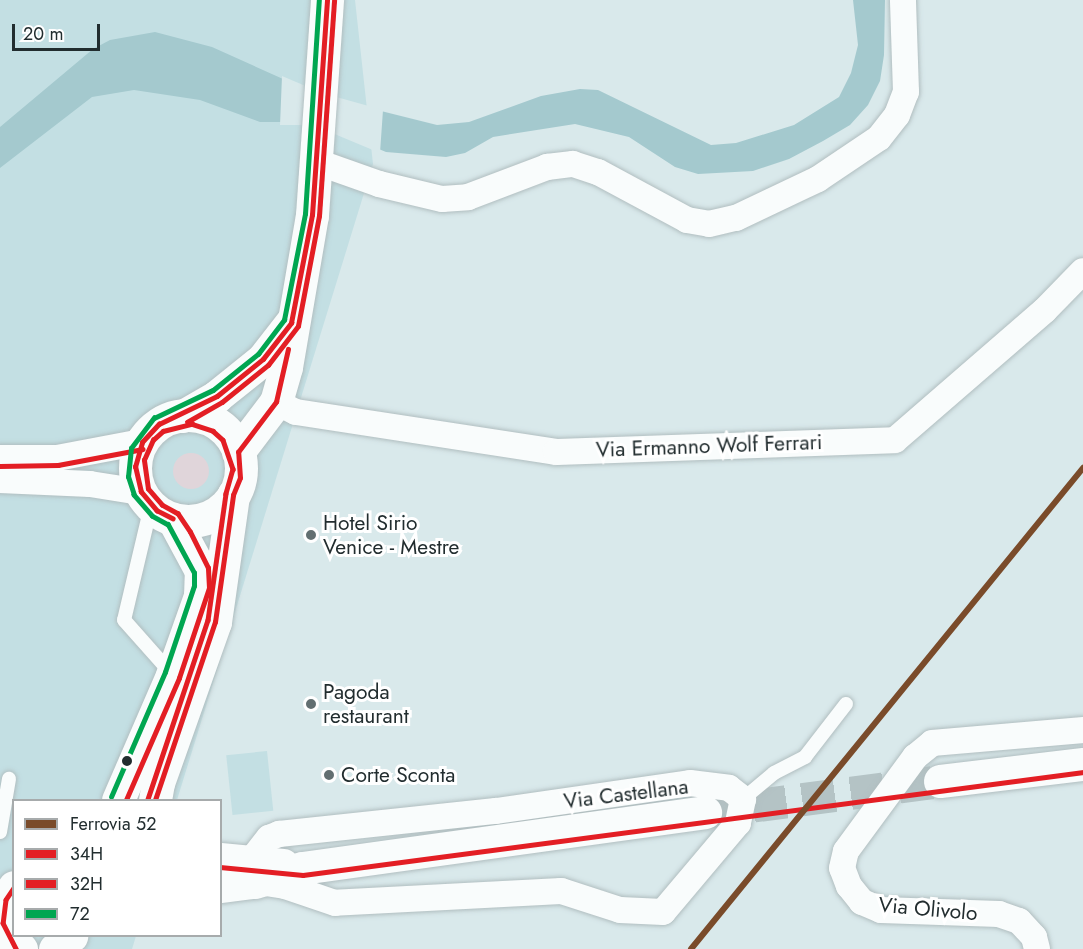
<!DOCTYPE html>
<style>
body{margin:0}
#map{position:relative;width:1083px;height:949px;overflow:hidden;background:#d9e9eb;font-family:Jost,sans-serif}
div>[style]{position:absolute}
.built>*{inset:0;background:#c3dfe3;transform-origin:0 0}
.green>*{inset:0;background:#e0d5da}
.round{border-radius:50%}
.water>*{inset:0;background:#a4c9ce}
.pier>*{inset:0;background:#d9e9eb}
.secondary-tunnel>*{height:33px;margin-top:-16.5px;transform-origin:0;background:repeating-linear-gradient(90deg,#b4c3c5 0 33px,transparent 0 49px)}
.roads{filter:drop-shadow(0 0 2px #b1bec0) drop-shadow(0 0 2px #b1bec0)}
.lane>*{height:14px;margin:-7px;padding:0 7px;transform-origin:7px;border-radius:7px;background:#f9fcfc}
.street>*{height:26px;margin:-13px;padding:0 13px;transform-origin:13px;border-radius:13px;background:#f9fcfc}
.secondary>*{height:33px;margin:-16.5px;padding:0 16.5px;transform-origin:16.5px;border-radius:16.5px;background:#f9fcfc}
.secondary>.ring{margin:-16.5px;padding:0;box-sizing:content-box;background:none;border:33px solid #f9fcfc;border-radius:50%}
.bus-1>*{height:4.5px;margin:-2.25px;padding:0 2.25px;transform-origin:2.25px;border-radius:2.25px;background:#e31e24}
.bus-2>*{height:4.5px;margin:-2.25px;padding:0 2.25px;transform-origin:2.25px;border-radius:2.25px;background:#e31e24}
.bus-3>*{height:4.5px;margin:-2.25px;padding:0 2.25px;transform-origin:2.25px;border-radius:2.25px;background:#00a651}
.rail-1>*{height:6px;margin:-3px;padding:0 3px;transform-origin:3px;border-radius:3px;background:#7a4b2a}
.dots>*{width:16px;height:16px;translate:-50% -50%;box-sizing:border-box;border:3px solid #fff;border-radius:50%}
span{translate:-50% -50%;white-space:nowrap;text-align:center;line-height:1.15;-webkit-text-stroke:6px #fff;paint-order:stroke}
.street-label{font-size:21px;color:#222d2f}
.poi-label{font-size:21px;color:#222d2f}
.left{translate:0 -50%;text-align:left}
.legend{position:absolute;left:12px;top:799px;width:210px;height:138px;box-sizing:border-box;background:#fff;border:2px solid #a7abac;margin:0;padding:8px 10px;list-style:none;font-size:18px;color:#222d2f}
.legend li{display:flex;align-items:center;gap:12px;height:30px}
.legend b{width:30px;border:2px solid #a7abac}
.scale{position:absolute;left:12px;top:24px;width:88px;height:27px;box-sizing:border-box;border:3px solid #222d2f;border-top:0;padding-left:8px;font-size:18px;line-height:21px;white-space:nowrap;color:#222d2f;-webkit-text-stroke:4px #fff;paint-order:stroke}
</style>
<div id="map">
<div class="built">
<i style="clip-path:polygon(0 0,355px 0,373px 164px,177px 800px,14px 800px,14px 936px,136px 936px,132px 949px,0 949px)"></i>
<i style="left:267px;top:751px;width:60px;height:41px;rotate:84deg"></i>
</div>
<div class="green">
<i class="round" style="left:173px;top:453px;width:36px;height:36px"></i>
</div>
<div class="water">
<i style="clip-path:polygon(853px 0,885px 0,884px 55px,880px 81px,868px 105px,850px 125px,823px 141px,789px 159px,753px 171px,698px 174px,675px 167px,629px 137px,575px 124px,493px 137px,465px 153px,446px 157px,386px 152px,314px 122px,260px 122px,200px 100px,134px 90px,92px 97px,0 168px,0 127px,93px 49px,110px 40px,155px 32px,212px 47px,321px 96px,437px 125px,469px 122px,541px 96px,580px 89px,598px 90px,711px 145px,736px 143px,794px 125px,839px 97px,851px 73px,858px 45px)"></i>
</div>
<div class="pier">
<i style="clip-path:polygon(282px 76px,322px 93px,383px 110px,380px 153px,313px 125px,280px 125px)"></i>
</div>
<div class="secondary-tunnel">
<i style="left:705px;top:812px;width:237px;rotate:-7.5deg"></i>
</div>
<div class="roads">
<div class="lane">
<i style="left:151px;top:506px;width:117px;rotate:103.3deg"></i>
<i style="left:124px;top:620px;width:71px;rotate:48.4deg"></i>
<i style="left:743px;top:799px;width:40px;rotate:-40deg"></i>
<i style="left:774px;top:773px;width:35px;rotate:-27deg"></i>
<i style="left:805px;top:757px;width:67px;rotate:-52.3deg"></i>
<i style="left:0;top:832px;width:54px;rotate:-80.4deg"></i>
</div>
<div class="street">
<i style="left:317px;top:162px;width:66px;rotate:19.5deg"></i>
<i style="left:379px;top:184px;width:65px;rotate:13.4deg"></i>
<i style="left:442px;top:199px;width:26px;rotate:-4deg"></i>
<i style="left:468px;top:197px;width:85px;rotate:-20.8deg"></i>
<i style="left:547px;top:167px;width:26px;rotate:-7deg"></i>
<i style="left:573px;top:164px;width:26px;rotate:18deg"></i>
<i style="left:598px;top:172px;width:101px;rotate:28.3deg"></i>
<i style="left:687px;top:220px;width:22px;rotate:10deg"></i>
<i style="left:709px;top:224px;width:28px;rotate:-13deg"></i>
<i style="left:736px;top:218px;width:91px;rotate:-25.4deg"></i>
<i style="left:818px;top:179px;width:73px;rotate:-33.9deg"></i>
<i style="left:879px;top:138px;width:29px;rotate:-52deg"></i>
<i style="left:897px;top:115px;width:25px;rotate:-69deg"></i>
<i style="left:906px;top:92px;width:92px;rotate:-91.9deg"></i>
<i style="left:276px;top:402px;width:22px;rotate:27deg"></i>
<i style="left:296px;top:412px;width:263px;rotate:8.7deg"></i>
<i style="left:556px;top:452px;width:339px;rotate:-2deg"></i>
<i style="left:895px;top:440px;width:198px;rotate:-40.9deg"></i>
<i style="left:1045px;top:310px;width:54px;rotate:-45.7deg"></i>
<i style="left:0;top:458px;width:57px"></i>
<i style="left:57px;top:458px;width:86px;rotate:-10.7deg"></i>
<i style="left:0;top:480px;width:90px;rotate:2.5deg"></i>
<i style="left:90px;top:484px;width:52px;rotate:8.9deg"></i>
<i style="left:250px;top:862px;width:31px;rotate:-52deg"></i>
<i style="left:269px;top:838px;width:11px;rotate:-22deg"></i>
<i style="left:279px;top:834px;width:218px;rotate:-6.1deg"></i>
<i style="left:496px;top:811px;width:196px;rotate:-8.2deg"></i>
<i style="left:690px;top:783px;width:39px;rotate:7deg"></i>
<i style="left:729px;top:788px;width:18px;rotate:38deg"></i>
<i style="left:743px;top:799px;width:25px;rotate:102deg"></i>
<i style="left:738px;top:823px;width:116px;rotate:130.1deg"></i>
<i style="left:663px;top:912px;width:43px;rotate:-177.3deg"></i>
<i style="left:620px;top:910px;width:62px;rotate:-162.1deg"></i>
<i style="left:561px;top:891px;width:226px;rotate:177deg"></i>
<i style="left:335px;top:903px;width:53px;rotate:-161.2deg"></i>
<i style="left:285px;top:886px;width:26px;rotate:-171deg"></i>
<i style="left:1037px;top:949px;width:12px;rotate:-104deg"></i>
<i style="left:1034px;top:937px;width:22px;rotate:-133deg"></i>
<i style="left:1019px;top:921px;width:21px;rotate:-161deg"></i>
<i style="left:999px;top:914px;width:118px;rotate:-178.1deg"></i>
<i style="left:881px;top:910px;width:21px;rotate:-157deg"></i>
<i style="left:862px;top:902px;width:21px;rotate:-129deg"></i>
<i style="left:849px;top:886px;width:19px;rotate:-111deg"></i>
<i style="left:842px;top:868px;width:17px;rotate:-77deg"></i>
<i style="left:846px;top:851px;width:117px;rotate:-53.7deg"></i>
<i style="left:915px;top:757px;width:22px;rotate:-39deg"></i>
<i style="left:932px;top:743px;width:152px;rotate:-4.9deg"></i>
</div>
<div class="secondary">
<i class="ring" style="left:135px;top:415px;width:73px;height:73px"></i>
<i style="left:183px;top:416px;width:39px;rotate:-30deg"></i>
<i style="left:217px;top:396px;width:59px;rotate:-38.8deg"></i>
<i style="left:263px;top:359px;width:46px;rotate:-52.1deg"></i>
<i style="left:238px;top:452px;width:63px;rotate:-52.8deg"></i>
<i style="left:276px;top:402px;width:36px;rotate:-74deg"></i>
<i style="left:286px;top:367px;width:154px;rotate:-80.3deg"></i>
<i style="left:312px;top:215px;width:216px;rotate:-86deg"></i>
<i style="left:940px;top:781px;width:144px;rotate:-6.8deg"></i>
<i style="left:118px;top:800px;width:136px;rotate:-66.6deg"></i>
<i style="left:172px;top:675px;width:84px;rotate:-70.5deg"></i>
<i style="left:200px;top:596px;width:25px;rotate:-88deg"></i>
<i style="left:201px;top:571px;width:59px;rotate:-118.3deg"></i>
<i style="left:155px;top:800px;width:17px;rotate:-80deg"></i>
<i style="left:158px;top:783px;width:171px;rotate:-70.5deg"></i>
<i style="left:215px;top:622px;width:128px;rotate:-81.9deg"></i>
<i style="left:220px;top:859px;width:63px;rotate:5.4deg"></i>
<i style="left:220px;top:886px;width:35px;rotate:-7deg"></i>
<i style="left:255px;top:882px;width:49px;rotate:-16.6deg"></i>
<i style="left:302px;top:868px;width:407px;rotate:-7.9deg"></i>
<i style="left:14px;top:887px;width:15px;rotate:122deg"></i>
<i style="left:6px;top:900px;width:23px;rotate:97deg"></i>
<i style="left:3px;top:923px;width:13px;rotate:72deg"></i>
<i style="left:7px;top:935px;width:20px;rotate:45deg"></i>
<i style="left:55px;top:949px;width:21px;rotate:-39deg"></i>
</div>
</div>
<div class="bus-1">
<i style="left:238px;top:452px;width:63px;rotate:-52.8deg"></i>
<i style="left:276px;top:402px;width:54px;rotate:-77.2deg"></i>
<i style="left:173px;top:519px;width:18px;rotate:-153deg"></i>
<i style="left:157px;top:511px;width:25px;rotate:-130deg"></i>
<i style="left:141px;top:492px;width:26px;rotate:-103deg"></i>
<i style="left:135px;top:467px;width:26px;rotate:-74deg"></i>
<i style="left:142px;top:442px;width:25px;rotate:-47deg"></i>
<i style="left:159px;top:424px;width:64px;rotate:-25.8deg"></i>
<i style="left:217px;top:396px;width:59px;rotate:-38.8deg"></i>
<i style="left:263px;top:359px;width:46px;rotate:-52.1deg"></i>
<i style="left:291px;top:323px;width:110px;rotate:-79deg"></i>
<i style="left:312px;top:215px;width:216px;rotate:-86deg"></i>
<i style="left:155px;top:800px;width:188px;rotate:-71.4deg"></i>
<i style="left:215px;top:622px;width:128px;rotate:-81.9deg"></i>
<i style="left:233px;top:495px;width:18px;rotate:-68deg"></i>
<i style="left:240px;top:478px;width:26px;rotate:-94deg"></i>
<i style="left:14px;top:888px;width:14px;rotate:124deg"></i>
<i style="left:6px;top:900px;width:23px;rotate:97deg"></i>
<i style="left:3px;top:923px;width:29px;rotate:63deg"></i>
</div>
<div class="bus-2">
<i style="left:187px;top:422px;width:40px;rotate:-29.7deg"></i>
<i style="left:222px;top:402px;width:59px;rotate:-38.8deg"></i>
<i style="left:268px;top:365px;width:49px;rotate:-52.4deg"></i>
<i style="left:298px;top:326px;width:112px;rotate:-79.2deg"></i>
<i style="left:319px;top:216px;width:216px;rotate:-86deg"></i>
<i style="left:0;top:466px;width:58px;rotate:-1deg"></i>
<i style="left:58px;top:465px;width:86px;rotate:-10.7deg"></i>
<i style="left:126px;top:800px;width:133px;rotate:-66.5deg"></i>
<i style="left:179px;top:678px;width:95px;rotate:-71.6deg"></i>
<i style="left:209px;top:588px;width:20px;rotate:-93deg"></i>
<i style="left:208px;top:568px;width:40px;rotate:-116.6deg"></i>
<i style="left:190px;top:532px;width:22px;rotate:-124deg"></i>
<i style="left:178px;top:514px;width:18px;rotate:-151deg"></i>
<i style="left:162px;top:505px;width:21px;rotate:-131deg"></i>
<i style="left:148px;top:489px;width:29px;rotate:-98deg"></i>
<i style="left:144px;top:460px;width:22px;rotate:-66deg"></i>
<i style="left:153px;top:440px;width:13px;rotate:-42deg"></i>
<i style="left:163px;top:431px;width:30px;rotate:-14deg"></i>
<i style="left:192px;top:424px;width:22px;rotate:18deg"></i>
<i style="left:213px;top:431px;width:13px;rotate:42deg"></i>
<i style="left:223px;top:440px;width:31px;rotate:71deg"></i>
<i style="left:233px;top:469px;width:26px;rotate:106deg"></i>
<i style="left:226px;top:494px;width:127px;rotate:98.1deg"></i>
<i style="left:208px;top:620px;width:189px;rotate:108.5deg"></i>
<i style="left:220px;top:867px;width:83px;rotate:5.5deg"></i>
<i style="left:303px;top:875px;width:787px;rotate:-7.52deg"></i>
</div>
<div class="bus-3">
<i style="left:111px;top:797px;width:136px;rotate:-66.6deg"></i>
<i style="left:165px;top:672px;width:91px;rotate:-71.4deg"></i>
<i style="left:194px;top:586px;width:13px;rotate:-90deg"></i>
<i style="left:194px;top:573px;width:55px;rotate:-118.4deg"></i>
<i style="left:168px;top:525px;width:18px;rotate:-151deg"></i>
<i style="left:152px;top:516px;width:28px;rotate:-131deg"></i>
<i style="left:134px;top:495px;width:19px;rotate:-108deg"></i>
<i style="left:128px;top:477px;width:29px;rotate:-84deg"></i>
<i style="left:131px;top:448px;width:38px;rotate:-53deg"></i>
<i style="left:154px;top:418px;width:65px;rotate:-25.4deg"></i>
<i style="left:213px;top:390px;width:58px;rotate:-38.7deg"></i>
<i style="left:258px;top:354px;width:43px;rotate:-52.6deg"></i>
<i style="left:284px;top:320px;width:108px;rotate:-78.8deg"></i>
<i style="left:305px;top:214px;width:214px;rotate:-86.3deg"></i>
</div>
<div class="rail-1">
<i style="left:691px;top:949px;width:621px;rotate:-50.82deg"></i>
</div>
<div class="dots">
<i style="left:311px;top:535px;background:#626f71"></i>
<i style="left:311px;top:704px;background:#626f71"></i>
<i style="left:127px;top:761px;background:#222d2f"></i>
<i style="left:329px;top:775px;background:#626f71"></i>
</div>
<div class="street-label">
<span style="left:709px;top:446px;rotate:-2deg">Via Ermanno Wolf Ferrari</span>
<span style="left:626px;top:794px;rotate:-7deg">Via Castellana</span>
<span style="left:928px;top:909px;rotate:5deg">Via Olivolo</span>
</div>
<div class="poi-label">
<span class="left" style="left:323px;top:535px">Hotel Sirio<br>Venice - Mestre</span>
<span class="left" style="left:323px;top:704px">Pagoda<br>restaurant</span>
<span class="left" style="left:341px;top:775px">Corte Sconta</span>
</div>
<ul class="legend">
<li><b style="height:8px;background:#7a4b2a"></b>Ferrovia 52</li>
<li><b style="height:8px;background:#e31e24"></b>34H</li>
<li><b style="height:8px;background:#e31e24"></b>32H</li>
<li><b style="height:8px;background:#00a651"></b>72</li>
</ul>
<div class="scale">20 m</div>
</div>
